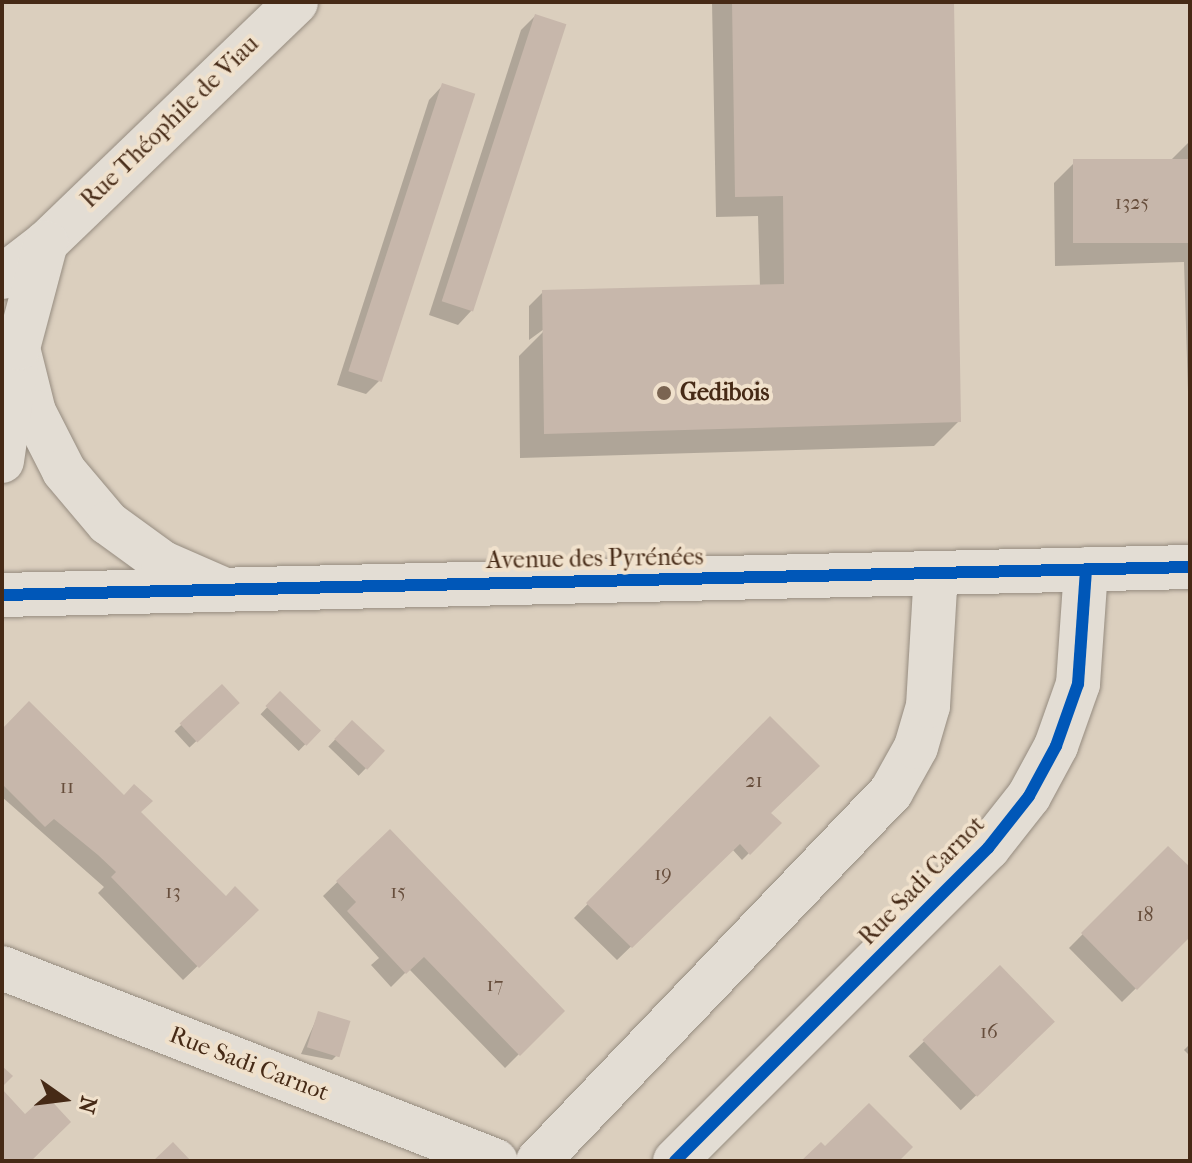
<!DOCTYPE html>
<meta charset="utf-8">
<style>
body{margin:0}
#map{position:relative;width:1192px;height:1163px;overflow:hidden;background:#dbcfbe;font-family:"IM FELL French Canon",serif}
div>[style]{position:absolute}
.shadow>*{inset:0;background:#0003;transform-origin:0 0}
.building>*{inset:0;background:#c7b7ab;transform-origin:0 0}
.roads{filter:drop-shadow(0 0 2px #968c80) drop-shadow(0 0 2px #968c80)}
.minor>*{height:44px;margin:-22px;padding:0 22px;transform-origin:22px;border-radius:22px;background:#e3ddd4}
.secondary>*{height:44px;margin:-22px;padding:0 22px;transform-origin:22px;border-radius:22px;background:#e3ddd4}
.cycleway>*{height:12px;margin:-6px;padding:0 6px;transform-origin:6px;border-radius:6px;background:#0057b8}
.dots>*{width:22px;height:22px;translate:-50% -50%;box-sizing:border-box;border:4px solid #f0e1cc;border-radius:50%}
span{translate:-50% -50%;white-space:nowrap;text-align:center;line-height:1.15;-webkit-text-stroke:8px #f0e1cc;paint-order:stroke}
.number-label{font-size:20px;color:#674e3c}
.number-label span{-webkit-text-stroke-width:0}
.street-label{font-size:24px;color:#462a16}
.poi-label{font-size:24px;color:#462a16;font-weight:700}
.left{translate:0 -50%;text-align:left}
.frame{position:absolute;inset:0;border:4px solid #462a16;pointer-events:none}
.north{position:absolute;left:24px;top:1059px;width:80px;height:80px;-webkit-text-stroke:6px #f0e1cc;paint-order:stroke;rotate:104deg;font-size:22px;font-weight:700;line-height:32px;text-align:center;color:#462a16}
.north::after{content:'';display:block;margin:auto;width:28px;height:36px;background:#462a16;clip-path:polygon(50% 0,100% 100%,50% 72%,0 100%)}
</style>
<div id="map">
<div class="shadow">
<i style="clip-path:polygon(712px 2px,952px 2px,959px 421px,934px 446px,520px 458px,519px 356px,551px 324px,529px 340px,529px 306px,543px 292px,760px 287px,758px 216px,716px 217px)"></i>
<i style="clip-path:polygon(535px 16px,472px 310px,458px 325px,429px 315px,521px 30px)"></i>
<i style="clip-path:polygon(443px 85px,380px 380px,366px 394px,337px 385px,429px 100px)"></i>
<i style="clip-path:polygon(1190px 141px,1190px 457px,1184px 262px,1055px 266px,1054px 183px,1074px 163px,1170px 161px)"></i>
<i style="left:222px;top:687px;width:22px;height:65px;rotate:47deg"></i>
<i style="left:280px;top:694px;width:53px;height:28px;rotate:44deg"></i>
<i style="clip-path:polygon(770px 718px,769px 813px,779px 823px,742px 860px,732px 849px,617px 960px,574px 918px)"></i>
<i style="left:352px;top:722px;width:42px;height:34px;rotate:44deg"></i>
<i style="clip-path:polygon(2px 731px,139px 812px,226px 898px,256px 910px,183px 980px,98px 893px,104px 887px,2px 797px)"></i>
<i style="clip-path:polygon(390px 831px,562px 1011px,505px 1068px,409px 969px,391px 987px,371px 965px,379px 958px,323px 896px)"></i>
<i style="clip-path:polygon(1168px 848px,1190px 870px,1190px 935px,1122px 1002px,1069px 948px)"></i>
<i style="left:1000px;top:968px;width:75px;height:127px;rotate:46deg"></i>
<i style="clip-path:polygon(319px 1013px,339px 1053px,332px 1060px,301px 1054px)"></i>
<i style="clip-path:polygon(1190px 1044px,1190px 1056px,1184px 1050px)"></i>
</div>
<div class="building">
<i style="clip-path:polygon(732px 2px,954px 2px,961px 422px,544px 434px,542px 290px,784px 284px,783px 196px,735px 197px)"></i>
<i style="left:535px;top:14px;width:33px;height:302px;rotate:18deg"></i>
<i style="left:442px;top:83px;width:35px;height:303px;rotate:18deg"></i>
<i style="left:1190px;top:159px;width:84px;height:117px;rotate:90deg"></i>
<i style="left:222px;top:684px;width:26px;height:58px;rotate:47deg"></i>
<i style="left:280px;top:691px;width:57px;height:21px;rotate:44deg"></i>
<i style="clip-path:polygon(29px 701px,124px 795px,134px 784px,153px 801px,141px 812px,226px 896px,235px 886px,259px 910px,199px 968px,111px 877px,116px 872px,98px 855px,54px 819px,45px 827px,2px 784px,2px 729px)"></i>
<i style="clip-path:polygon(770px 716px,820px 766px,771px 813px,782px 823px,750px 855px,740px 844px,632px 948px,586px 903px)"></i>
<i style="left:352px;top:720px;width:45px;height:26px;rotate:43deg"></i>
<i style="clip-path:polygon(390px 829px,565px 1011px,520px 1056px,424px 957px,406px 974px,347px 911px,356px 902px,336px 881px)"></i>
<i style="clip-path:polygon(1168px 846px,1190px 867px,1190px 937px,1137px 990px,1081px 933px)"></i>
<i style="left:1000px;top:965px;width:79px;height:108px;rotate:46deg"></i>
<i style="left:318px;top:1011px;width:34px;height:38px;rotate:17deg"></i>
<i style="clip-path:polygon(2px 1066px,13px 1076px,2px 1087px)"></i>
<i style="clip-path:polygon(2px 1089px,25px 1114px,46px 1095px,71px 1122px,31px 1161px,2px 1161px)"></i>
<i style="clip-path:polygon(869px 1103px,913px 1147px,899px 1161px,801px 1161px,821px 1142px,825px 1146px)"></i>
<i style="clip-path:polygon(173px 1142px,191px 1161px,153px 1161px)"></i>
</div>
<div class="roads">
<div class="minor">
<i style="left:2px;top:277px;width:56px;rotate:-37.7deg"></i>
<i style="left:46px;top:243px;width:347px;rotate:-43.9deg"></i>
<i style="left:18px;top:348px;width:66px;rotate:76deg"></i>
<i style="left:34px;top:412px;width:66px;rotate:63deg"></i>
<i style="left:64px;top:471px;width:68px;rotate:49.8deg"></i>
<i style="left:108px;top:523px;width:68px;rotate:36deg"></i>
<i style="left:163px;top:563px;width:68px;rotate:23.5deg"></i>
<i style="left:2px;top:461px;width:114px;rotate:-81.9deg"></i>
<i style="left:18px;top:348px;width:109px;rotate:-75.1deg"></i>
<i style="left:2px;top:968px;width:530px;rotate:21.34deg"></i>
<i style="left:538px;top:1161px;width:511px;rotate:-46.27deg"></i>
<i style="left:891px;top:792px;width:51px;rotate:-60.9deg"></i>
<i style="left:916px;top:747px;width:43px;rotate:-73.7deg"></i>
<i style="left:928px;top:706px;width:133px;rotate:-86.6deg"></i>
<i style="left:675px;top:1161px;width:443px;rotate:-45deg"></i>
<i style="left:988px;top:848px;width:66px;rotate:-51.7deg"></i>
<i style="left:1029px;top:796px;width:57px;rotate:-61.6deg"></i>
<i style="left:1056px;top:746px;width:66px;rotate:-70.5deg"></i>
<i style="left:1078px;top:684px;width:115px;rotate:-86deg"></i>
</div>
<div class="secondary">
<i style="left:2px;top:595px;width:1188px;rotate:-1.35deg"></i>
</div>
</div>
<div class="cycleway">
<i style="left:2px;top:595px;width:1188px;rotate:-1.35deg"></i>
<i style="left:675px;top:1161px;width:443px;rotate:-45deg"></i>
<i style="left:988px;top:848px;width:66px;rotate:-51.7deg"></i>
<i style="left:1029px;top:796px;width:57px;rotate:-61.6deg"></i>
<i style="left:1056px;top:746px;width:66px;rotate:-70.5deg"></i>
<i style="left:1078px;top:684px;width:115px;rotate:-86deg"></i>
</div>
<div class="dots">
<i style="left:664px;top:393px;background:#7a6451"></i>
</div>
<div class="number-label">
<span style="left:1132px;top:202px">1325</span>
<span style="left:754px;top:780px">21</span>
<span style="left:67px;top:786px">11</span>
<span style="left:663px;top:873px">19</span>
<span style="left:173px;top:891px">13</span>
<span style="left:398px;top:891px">15</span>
<span style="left:1145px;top:914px">18</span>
<span style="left:495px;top:984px">17</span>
<span style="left:989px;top:1031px">16</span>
</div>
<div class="street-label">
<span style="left:170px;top:122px;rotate:-44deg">Rue Théophile de Viau</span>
<span style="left:595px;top:559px;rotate:-1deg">Avenue des Pyrénées</span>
<span style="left:922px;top:881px;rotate:-46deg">Rue Sadi Carnot</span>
<span style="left:249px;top:1064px;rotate:21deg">Rue Sadi Carnot</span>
</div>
<div class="poi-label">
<span class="left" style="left:680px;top:393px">Gedibois</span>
</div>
<div class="frame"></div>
<div class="north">N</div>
</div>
